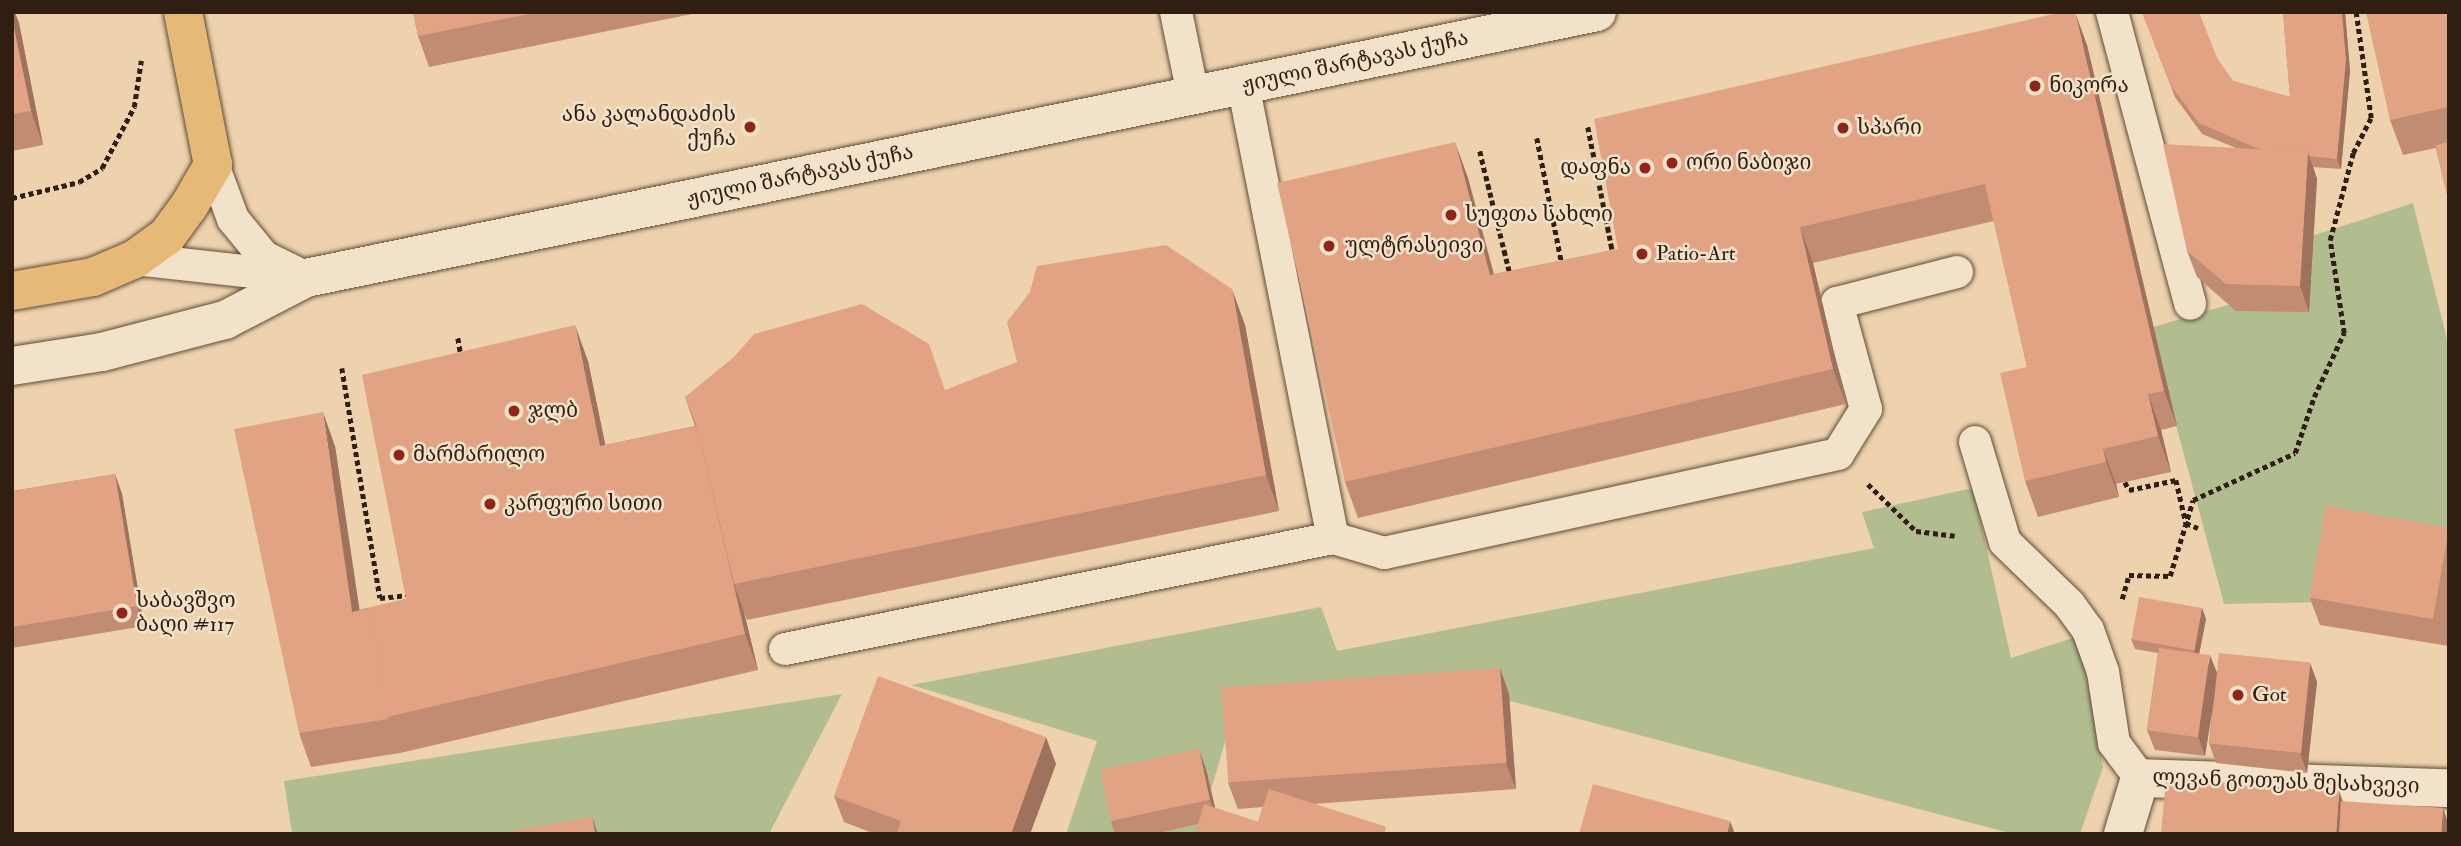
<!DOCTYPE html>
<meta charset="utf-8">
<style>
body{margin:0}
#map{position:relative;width:2461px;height:846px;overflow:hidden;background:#edd2ad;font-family:"IM FELL Double Pica","Noto Serif Georgian",serif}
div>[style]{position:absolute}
.green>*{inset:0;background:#b2bd8f}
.path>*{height:4.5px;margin-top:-2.25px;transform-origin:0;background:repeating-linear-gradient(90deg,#311e12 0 5px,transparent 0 8.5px)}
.roads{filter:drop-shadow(0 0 2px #604b39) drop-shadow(0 0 2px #604b39)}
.service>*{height:32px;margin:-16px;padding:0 16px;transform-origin:16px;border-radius:16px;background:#f3e2ca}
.minor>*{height:38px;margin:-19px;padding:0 19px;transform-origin:19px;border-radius:19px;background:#f3e2ca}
.secondary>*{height:38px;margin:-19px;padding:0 19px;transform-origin:19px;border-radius:19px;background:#f3e2ca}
.primary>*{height:38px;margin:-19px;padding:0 19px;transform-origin:19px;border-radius:19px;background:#e6b976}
.path-bridge>*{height:4.5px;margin-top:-2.25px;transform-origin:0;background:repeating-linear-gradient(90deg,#311e12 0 5px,transparent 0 8.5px)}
.wall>*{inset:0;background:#c28c72}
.shaded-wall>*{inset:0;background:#9e725d}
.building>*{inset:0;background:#e2a385;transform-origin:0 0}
.dots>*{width:19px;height:19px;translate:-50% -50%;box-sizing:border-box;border:4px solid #f3e2ca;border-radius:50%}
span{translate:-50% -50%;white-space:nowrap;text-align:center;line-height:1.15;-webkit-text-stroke:5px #f3e2ca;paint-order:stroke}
.street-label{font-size:21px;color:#311e12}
.poi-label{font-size:21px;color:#311e12}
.left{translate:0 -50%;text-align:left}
.right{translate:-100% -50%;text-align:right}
.frame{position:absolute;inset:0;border:14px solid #311e12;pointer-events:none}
</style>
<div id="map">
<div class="green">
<i style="clip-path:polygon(2413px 203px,2449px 347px,2449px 542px,2327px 602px,2224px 604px,2150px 328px,2281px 289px,2275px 248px)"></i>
<i style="clip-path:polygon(1973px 488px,2011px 658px,2079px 636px,2103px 767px,2080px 834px,2013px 834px,1450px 685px,1228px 732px,1198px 834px,1066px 834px,1097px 741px,911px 685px,1321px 607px,1337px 651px,1874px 548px,1862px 512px)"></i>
<i style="clip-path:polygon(842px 694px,769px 834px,292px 834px,284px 781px)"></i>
</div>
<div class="path">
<i style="left:1588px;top:127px;width:25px;rotate:79deg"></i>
<i style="left:1537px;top:138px;width:128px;rotate:78.8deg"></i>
<i style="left:1480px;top:151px;width:26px;rotate:77deg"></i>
<i style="left:12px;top:198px;width:69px;rotate:-13.4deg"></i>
<i style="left:79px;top:182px;width:27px;rotate:-31deg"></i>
<i style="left:102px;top:168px;width:69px;rotate:-62.3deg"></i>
<i style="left:134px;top:107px;width:47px;rotate:-81.3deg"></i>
<i style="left:458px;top:338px;width:17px;rotate:80deg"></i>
<i style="left:342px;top:368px;width:233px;rotate:80.6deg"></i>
<i style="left:380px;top:598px;width:30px;rotate:-6deg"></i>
<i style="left:2125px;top:482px;width:9px;rotate:63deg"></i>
<i style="left:2129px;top:490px;width:48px;rotate:-12deg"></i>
<i style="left:2176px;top:480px;width:44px;rotate:76.9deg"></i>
<i style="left:2186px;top:523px;width:13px;rotate:23deg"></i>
<i style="left:1868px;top:484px;width:67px;rotate:44.4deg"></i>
<i style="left:1916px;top:531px;width:39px;rotate:7deg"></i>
<i style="left:2122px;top:599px;width:25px;rotate:-74deg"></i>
<i style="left:2129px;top:575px;width:41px;rotate:1.4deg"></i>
<i style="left:2170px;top:576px;width:79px;rotate:-73.2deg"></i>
<i style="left:2193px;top:500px;width:112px;rotate:-24.7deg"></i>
<i style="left:2295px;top:453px;width:59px;rotate:-71.3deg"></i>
<i style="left:2314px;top:397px;width:71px;rotate:-64.9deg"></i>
<i style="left:2344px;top:333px;width:94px;rotate:-98.6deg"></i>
<i style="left:2330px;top:240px;width:90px;rotate:-75.2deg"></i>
<i style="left:2353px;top:153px;width:39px;rotate:-63deg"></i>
<i style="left:2371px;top:118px;width:107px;rotate:-98.1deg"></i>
</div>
<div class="roads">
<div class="service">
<i style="left:1176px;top:12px;width:85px;rotate:78.4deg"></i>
<i style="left:2112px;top:12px;width:302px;rotate:75deg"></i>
<i style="left:1243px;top:84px;width:463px;rotate:78.8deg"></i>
<i style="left:1333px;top:538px;width:53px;rotate:16.4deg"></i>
<i style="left:1384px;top:553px;width:465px;rotate:-12.3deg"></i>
<i style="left:1838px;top:454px;width:53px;rotate:-58.1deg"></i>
<i style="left:1866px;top:409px;width:110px;rotate:-105.3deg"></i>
<i style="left:1837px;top:303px;width:124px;rotate:-14.5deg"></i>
<i style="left:213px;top:165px;width:58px;rotate:69.7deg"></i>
<i style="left:233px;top:219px;width:49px;rotate:50.8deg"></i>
<i style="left:264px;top:257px;width:34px;rotate:26deg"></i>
<i style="left:135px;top:259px;width:172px;rotate:6.3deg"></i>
<i style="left:1975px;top:442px;width:104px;rotate:73.3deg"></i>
<i style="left:2005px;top:542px;width:89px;rotate:44.1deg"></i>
<i style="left:2069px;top:604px;width:32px;rotate:54deg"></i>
<i style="left:2088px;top:630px;width:45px;rotate:70.3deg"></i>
<i style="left:2103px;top:672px;width:72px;rotate:81.2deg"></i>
<i style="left:2114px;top:743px;width:44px;rotate:53.4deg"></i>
<i style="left:785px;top:649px;width:559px;rotate:-11.45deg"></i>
</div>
<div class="minor">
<i style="left:2123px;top:834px;width:59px;rotate:-73.1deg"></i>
<i style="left:2140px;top:778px;width:309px;rotate:1.9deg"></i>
</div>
<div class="secondary">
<i style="left:12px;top:366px;width:91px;rotate:-8.8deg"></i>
<i style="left:102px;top:352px;width:127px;rotate:-14.6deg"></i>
<i style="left:225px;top:320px;width:91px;rotate:-27.4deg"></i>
<i style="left:306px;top:278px;width:1318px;rotate:-11.64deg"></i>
</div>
<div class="primary">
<i style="left:12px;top:291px;width:82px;rotate:-9.8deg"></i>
<i style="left:93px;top:277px;width:46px;rotate:-23.2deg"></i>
<i style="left:135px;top:259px;width:39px;rotate:-36deg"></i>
<i style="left:167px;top:236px;width:37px;rotate:-54deg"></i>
<i style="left:189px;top:206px;width:48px;rotate:-59.7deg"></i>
<i style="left:213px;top:165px;width:156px;rotate:-101.1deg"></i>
</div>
</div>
<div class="path-bridge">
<i style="left:1593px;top:152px;width:104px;rotate:78.9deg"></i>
<i style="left:1486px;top:176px;width:101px;rotate:76.2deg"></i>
</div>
<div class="wall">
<i style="clip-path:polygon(12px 12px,19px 23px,43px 145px,12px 151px)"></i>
<i style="clip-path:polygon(413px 12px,702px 12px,429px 67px,418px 36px)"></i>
<i style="clip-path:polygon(2142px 12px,2218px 60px,2233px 81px,2290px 97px,2283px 12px,2345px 12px,2350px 71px,2341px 169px,2313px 167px,2317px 179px,2309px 312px,2236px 311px,2197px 277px,2187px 251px,2236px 148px,2202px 134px,2175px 97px)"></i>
<i style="clip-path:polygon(2449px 12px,2449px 204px,2436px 148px,2403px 155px,2390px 120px)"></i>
<i style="clip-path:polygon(2087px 45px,2177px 426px,2161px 430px,2171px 472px,2116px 484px,2119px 497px,2038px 517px,2025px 481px,2027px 367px,1994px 221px,1813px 263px,1846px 404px,1358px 518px,1345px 482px,1468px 178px,1494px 274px,1618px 249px)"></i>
<i style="clip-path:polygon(1245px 325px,1279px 511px,747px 620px,744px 612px,758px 670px,400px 753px,311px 767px,299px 733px,335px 446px,359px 610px,406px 599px,588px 361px,605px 445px,695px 426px,685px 397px,945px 390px)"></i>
<i style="clip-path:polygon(115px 474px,122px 494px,144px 626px,12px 648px,12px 491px)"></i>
<i style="clip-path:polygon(2449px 527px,2449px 646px,2320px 625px,2310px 598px)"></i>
<i style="clip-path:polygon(2202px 608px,2206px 619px,2199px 654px,2217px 673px,2310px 663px,2317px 682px,2307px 773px,2216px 763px,2209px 743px,2213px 703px,2205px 756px,2155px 750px,2147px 730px,2158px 653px,2135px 649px,2131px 639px)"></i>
<i style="clip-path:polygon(1500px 668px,1509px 694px,1516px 789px,1313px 804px,1386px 827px,1198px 824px,1155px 834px,1115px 834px,1111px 822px,1206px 769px,1215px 808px,1258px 822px,1263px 807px,1238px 809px,1228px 783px)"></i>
<i style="clip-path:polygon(1056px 764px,1030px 834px,875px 834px,844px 822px,834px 796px)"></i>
</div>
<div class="shaded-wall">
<i style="clip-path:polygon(12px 12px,15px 12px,19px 23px,43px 145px,31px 111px,12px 18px)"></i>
<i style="clip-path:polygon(2075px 12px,2087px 45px,2177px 426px,2164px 391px)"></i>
<i style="clip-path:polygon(2342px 12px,2345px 12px,2350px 71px,2341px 169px,2337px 159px)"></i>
<i style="clip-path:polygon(1455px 142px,1468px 178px,1503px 310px,1490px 275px)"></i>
<i style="clip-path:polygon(2308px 152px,2317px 179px,2309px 312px,2300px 286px)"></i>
<i style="clip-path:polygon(1800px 227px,1813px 263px,1846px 404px,1833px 369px)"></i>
<i style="clip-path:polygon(1232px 289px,1245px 325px,1279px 511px,1266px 475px)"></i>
<i style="clip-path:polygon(575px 325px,588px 361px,613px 482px,600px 446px)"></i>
<i style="clip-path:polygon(2148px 394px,2161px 430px,2171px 472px,2158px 436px)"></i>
<i style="clip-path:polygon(323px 412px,335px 446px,365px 646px,352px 612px)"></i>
<i style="clip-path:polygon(697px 426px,734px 584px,744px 612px,758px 670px,745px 634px)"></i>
<i style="clip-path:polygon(2103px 449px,2116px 484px,2119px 497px,2106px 462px)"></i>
<i style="clip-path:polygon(115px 474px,122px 494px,144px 626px,137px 606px)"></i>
<i style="clip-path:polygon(2202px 608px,2206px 619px,2198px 660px,2194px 650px)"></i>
<i style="clip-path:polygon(2210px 655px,2218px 675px,2205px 756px,2198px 736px)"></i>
<i style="clip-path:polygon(2310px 663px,2317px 682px,2307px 773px,2300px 753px)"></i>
<i style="clip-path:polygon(1500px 668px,1509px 694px,1516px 789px,1506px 763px)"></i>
<i style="clip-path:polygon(1046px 737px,1056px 764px,1030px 834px,1011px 834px)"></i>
<i style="clip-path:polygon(1199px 749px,1206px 769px,1218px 820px,1210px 800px)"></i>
<i style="clip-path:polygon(2339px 791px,2349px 817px,2348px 834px,2336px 834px)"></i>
<i style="clip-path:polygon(2443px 808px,2449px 825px,2449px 834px,2441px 834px)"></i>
<i style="clip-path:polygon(592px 817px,598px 834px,595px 834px)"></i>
<i style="clip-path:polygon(1730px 821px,1735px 834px,1727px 834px)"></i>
</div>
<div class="building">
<i style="clip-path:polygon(413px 12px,539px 12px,418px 36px)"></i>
<i style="clip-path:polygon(2062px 12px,2075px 12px,2164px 391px,2148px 394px,2158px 436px,2103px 449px,2106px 462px,2025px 481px,2000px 373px,2027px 367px,1985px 184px,1800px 227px,1833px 369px,1345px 482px,1277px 183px,1455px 142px,1490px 275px,1618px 249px,1594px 119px)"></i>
<i style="clip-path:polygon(2142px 12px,2199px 12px,2218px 60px,2233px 81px,2290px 97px,2283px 12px,2342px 12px,2346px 60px,2337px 159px,2309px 156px,2308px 152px,2261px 150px,2199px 123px,2171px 86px)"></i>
<i style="clip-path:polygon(2366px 12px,2449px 12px,2449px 107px,2390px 120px)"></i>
<i style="clip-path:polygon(12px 18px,31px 111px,12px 114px)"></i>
<i style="clip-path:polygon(2449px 142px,2449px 204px,2436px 145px)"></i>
<i style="clip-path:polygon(2163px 144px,2308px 152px,2300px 286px,2226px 284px,2187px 251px)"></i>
<i style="clip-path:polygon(1166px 245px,1232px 289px,1266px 475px,734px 584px,697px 426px,685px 397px,734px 357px,754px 334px,862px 304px,929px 344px,945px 390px,1017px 362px,1007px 322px,1030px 292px,1037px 266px)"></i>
<i style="clip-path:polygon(575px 325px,600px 446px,697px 426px,745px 634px,387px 717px,371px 607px,406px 599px,362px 375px)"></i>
<i style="clip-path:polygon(323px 412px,352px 612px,371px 608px,388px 719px,299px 733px,234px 429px)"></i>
<i style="clip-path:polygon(115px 474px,137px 606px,12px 627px,12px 491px)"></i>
<i style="left:2326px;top:506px;width:125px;height:93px;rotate:10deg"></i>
<i style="left:2139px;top:597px;width:64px;height:43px;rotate:10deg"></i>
<i style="left:2159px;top:648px;width:51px;height:83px;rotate:8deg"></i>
<i style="left:2219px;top:653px;width:92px;height:91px;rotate:6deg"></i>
<i style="left:1500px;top:668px;width:95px;height:279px;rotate:86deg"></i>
<i style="clip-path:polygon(878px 676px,1046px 737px,1011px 834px,897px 834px,901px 821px,834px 796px)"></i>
<i style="left:1199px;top:749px;width:52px;height:101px;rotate:78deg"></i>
<i style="clip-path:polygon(2166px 778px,2339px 791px,2336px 834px,2161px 834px)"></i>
<i style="clip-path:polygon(1593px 784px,1730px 821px,1727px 834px,1579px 834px)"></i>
<i style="clip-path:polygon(1269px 789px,1386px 827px,1384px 834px,1195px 834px,1204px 804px,1258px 822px)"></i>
<i style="clip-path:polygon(2341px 801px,2443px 808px,2441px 834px,2339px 834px)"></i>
<i style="clip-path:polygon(592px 817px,595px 834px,494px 834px)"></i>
</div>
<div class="dots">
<i style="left:2035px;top:86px;background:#8f2418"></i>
<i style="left:750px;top:127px;background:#8f2418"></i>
<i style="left:1843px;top:128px;background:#8f2418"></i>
<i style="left:1672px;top:163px;background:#8f2418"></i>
<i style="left:1645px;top:168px;background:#8f2418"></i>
<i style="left:1451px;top:215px;background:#8f2418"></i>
<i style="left:1329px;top:246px;background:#8f2418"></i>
<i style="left:1642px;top:254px;background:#8f2418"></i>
<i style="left:514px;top:411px;background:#8f2418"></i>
<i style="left:399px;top:455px;background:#8f2418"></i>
<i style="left:490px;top:504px;background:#8f2418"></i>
<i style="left:122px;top:613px;background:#8f2418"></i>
<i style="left:2238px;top:695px;background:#8f2418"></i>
</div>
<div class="street-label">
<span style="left:1355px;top:62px;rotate:-12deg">ჟიული შარტავას ქუჩა</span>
<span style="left:800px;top:176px;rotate:-12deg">ჟიული შარტავას ქუჩა</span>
<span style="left:2286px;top:782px;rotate:2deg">ლევან გოთუას შესახვევი</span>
</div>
<div class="poi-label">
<span class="left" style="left:2049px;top:86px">ნიკორა</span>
<span class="right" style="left:736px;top:127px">ანა კალანდაძის<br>ქუჩა</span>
<span class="left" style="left:1857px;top:128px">სპარი</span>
<span class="left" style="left:1686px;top:163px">ორი ნაბიჯი</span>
<span class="right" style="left:1631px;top:168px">დაფნა</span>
<span class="left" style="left:1465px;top:215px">სუფთა სახლი</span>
<span class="left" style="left:1345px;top:246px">ულტრასეივი</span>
<span class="left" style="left:1656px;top:254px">Patio-Art</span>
<span class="left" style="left:528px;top:411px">ჯლბ</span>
<span class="left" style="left:413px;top:455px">მარმარილო</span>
<span class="left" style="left:504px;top:504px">კარფური სითი</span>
<span class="left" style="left:136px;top:613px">საბავშვო<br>ბაღი #117</span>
<span class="left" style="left:2252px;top:695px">Got</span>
</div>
<div class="frame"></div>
</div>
